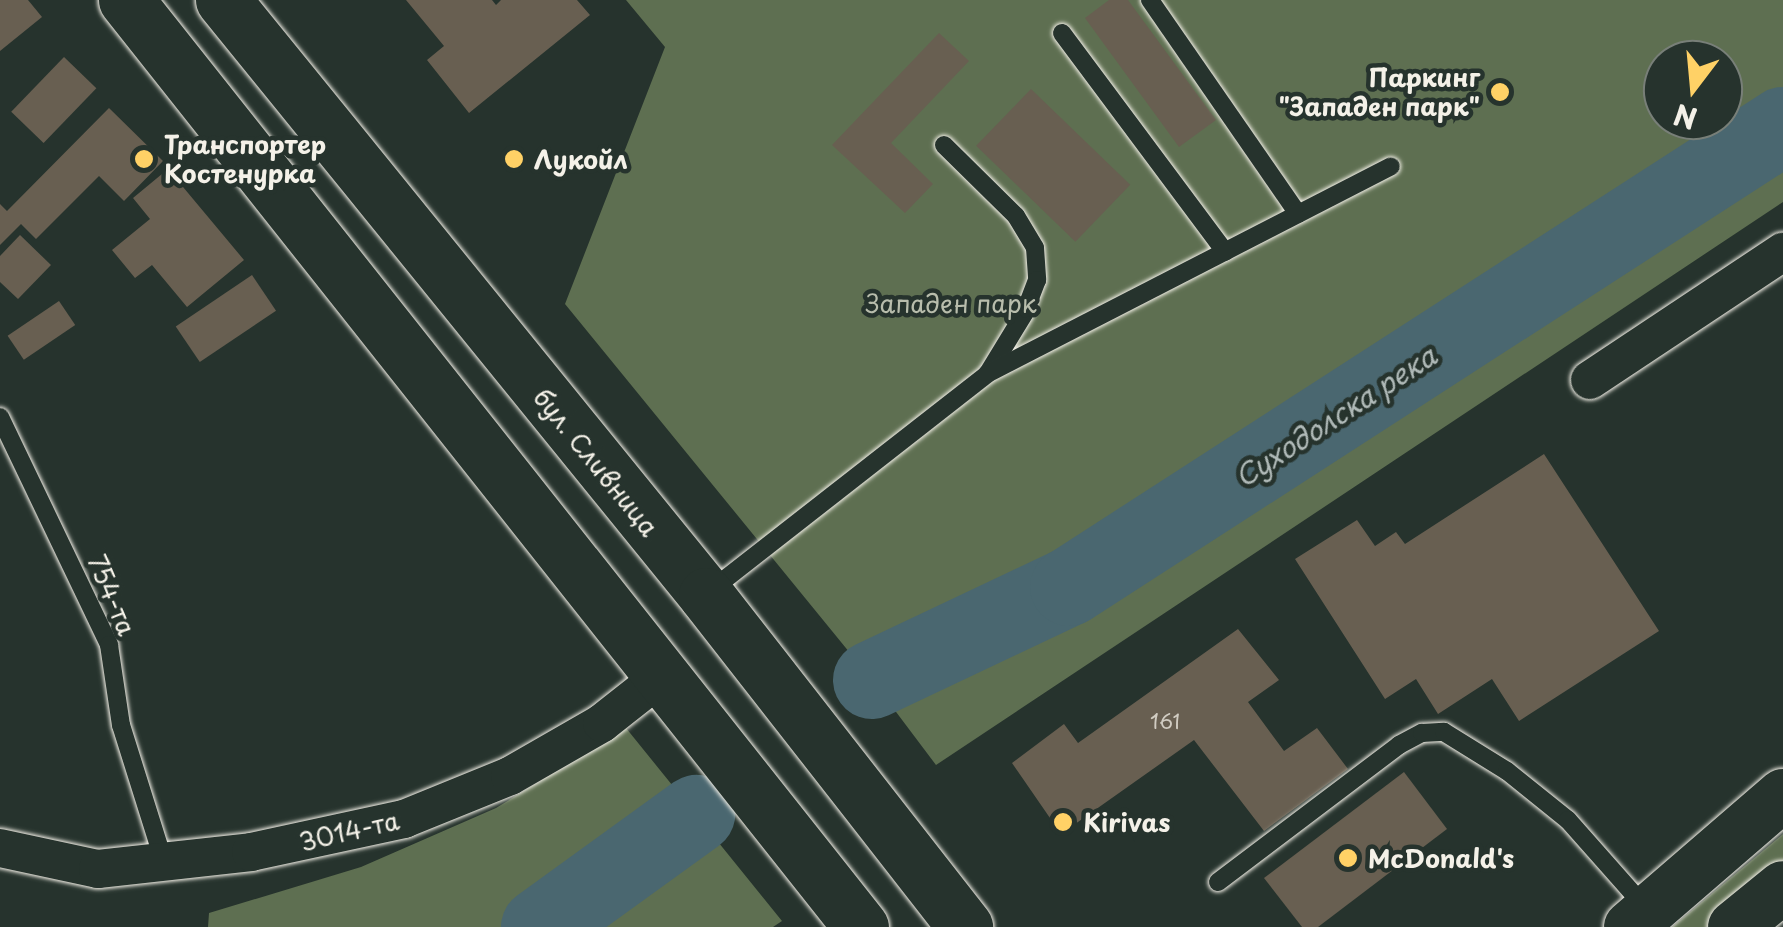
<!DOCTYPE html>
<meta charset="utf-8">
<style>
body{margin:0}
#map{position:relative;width:1783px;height:927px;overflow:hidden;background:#26332d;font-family:"Playpen Sans",sans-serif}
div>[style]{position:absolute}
.green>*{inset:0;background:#5e6f51}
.river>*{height:78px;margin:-39px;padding:0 39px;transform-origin:39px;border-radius:39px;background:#4a6770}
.building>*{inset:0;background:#685f51;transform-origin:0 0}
.roads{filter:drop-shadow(0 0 2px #f4f1e8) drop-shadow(0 0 2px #f4f1e8)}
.service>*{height:18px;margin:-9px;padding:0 9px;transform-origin:9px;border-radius:9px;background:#26332d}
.minor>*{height:38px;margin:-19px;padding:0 19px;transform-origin:19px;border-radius:19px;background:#26332d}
.secondary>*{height:52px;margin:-26px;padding:0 26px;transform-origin:26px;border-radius:26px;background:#26332d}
.primary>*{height:55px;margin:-27.5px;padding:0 27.5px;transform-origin:27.5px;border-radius:27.5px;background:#26332d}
.dots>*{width:28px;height:28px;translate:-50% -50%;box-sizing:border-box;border:5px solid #26332d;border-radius:50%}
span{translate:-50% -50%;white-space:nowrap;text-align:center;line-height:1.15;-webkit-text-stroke:9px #26332d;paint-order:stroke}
.number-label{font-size:20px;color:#d1ccc2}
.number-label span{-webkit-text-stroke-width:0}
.poi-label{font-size:25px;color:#f4f1e8;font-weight:700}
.right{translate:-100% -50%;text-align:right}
.left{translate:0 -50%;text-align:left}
.park-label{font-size:25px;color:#b8bdac}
.street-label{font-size:25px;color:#f4f1e8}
.water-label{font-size:28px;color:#b0bab8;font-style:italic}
.north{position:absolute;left:1643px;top:40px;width:100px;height:100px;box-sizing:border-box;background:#26332d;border:2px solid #787f78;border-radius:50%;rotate:196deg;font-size:28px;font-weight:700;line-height:40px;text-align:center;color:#f4f1e8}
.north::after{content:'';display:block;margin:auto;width:35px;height:45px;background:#ffd166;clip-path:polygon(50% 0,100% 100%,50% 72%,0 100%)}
</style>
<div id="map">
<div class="green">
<i style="clip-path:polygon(evenodd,626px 0,1783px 0,1783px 202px,936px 765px,872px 680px,565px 304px,665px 47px,626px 0,1663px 60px,1723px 60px,1723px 120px,1663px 120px,1663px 60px)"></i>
<i style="clip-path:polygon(626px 728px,782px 921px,773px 927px,208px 927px,209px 913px,361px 867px,496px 808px)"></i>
<i style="clip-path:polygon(1783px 834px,1783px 863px,1707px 927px,1672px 927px)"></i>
</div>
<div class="river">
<i style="left:872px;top:680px;width:218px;rotate:-25.3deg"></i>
<i style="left:1069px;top:587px;width:850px;rotate:-32.85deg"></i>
<i style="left:540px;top:927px;width:193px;rotate:-35.9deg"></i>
</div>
<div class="building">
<i style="clip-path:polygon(0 0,28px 0,42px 17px,0 51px)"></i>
<i style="clip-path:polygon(406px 0,492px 0,496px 5px,501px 0,577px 0,590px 15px,469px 113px,427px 60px,444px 46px)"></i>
<i style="clip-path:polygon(1109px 0,1128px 0,1216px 120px,1179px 147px,1085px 18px)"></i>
<i style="clip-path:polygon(939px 33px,969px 61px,891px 143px,933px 184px,905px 213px,832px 145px)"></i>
<i style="left:64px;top:57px;width:45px;height:76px;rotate:44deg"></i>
<i style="left:1031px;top:89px;width:138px;height:79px;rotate:44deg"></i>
<i style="clip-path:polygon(109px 108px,163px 161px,124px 201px,99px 176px,36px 239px,21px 224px,0 245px,0 204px,7px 211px)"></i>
<i style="clip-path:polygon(168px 169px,244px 260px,187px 307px,152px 265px,135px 278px,112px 250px,150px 219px,133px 198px)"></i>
<i style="clip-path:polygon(20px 235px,51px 265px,18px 299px,0 282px,0 256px)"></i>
<i style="left:252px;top:275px;width:43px;height:92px;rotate:56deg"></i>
<i style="left:59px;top:301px;width:29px;height:62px;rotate:56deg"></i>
<i style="clip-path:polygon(1544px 454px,1659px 631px,1519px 721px,1492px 679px,1438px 714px,1416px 679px,1385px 699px,1295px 559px,1357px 520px,1375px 546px,1396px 532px,1405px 544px)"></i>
<i style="clip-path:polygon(1238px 629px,1279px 680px,1248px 702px,1284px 751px,1317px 728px,1348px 769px,1264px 831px,1194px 740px,1061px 834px,1012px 763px,1064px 724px,1078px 743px)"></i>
<i style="clip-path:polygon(1404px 772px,1447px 829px,1318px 927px,1302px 927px,1264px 878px)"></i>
</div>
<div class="roads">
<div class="service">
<i style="left:1150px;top:0;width:260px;rotate:55.3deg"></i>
<i style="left:1062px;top:33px;width:273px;rotate:53.3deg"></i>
<i style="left:944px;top:145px;width:101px;rotate:44.6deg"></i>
<i style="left:1016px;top:216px;width:37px;rotate:59deg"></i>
<i style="left:1035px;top:248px;width:32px;rotate:86deg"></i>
<i style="left:1037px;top:280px;width:36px;rotate:111deg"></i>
<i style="left:1024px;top:314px;width:69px;rotate:121.4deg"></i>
<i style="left:0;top:417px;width:253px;rotate:64.4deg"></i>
<i style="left:109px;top:645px;width:81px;rotate:81.5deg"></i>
<i style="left:121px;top:725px;width:144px;rotate:72.6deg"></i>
<i style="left:711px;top:590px;width:350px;rotate:-38deg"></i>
<i style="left:987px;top:374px;width:454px;rotate:-27.2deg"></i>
<i style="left:1218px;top:882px;width:227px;rotate:-37.1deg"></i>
<i style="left:1399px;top:745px;width:26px;rotate:-28deg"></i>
<i style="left:1422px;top:733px;width:22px;rotate:-3deg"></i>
<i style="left:1444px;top:732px;width:74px;rotate:31.8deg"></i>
<i style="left:1507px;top:771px;width:78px;rotate:38.8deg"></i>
<i style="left:1568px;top:820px;width:116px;rotate:48.5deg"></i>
</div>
<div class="minor">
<i style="left:1590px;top:380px;width:232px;rotate:-33.6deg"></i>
<i style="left:0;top:848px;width:100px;rotate:12.1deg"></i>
<i style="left:98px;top:869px;width:154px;rotate:-6.3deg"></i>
<i style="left:251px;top:852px;width:157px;rotate:-12.2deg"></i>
<i style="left:404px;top:819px;width:114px;rotate:-22.1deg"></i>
<i style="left:510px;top:776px;width:106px;rotate:-29.9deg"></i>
<i style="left:602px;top:723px;width:78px;rotate:-38.2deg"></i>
</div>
<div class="secondary">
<i style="left:1630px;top:927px;width:202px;rotate:-40.8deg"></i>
<i style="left:1734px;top:927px;width:63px;rotate:-39.2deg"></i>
</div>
<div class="primary">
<i style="left:126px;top:0;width:1183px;rotate:51.59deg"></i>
<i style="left:223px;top:0;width:766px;rotate:50.93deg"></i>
<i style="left:706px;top:595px;width:421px;rotate:52deg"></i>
</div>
</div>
<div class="dots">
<i style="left:1500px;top:92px;background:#ffd166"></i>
<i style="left:144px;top:159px;background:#ffd166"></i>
<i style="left:514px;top:159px;background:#ffd166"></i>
<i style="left:1063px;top:822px;background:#ffd166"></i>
<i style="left:1348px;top:858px;background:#ffd166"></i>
</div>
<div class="number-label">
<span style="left:1165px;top:721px">161</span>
</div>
<div class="poi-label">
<span class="right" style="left:1480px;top:92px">Паркинг<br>"Западен парк"</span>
<span class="left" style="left:164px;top:159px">Транспортер<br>Костенурка</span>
<span class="left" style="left:534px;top:159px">Лукойл</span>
<span class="left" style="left:1083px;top:822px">Kirivas</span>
<span class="left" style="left:1368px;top:858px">McDonald's</span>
</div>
<div class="park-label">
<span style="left:951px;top:303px">Западен парк</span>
</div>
<div class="street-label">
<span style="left:596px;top:462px;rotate:51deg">бул. Сливница</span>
<span style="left:112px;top:595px;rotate:67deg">754-та</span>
<span style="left:349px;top:831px;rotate:-13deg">3014-та</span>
</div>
<div class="water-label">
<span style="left:1335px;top:416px;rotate:-33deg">Суходолска река</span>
</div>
<div class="north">N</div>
</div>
